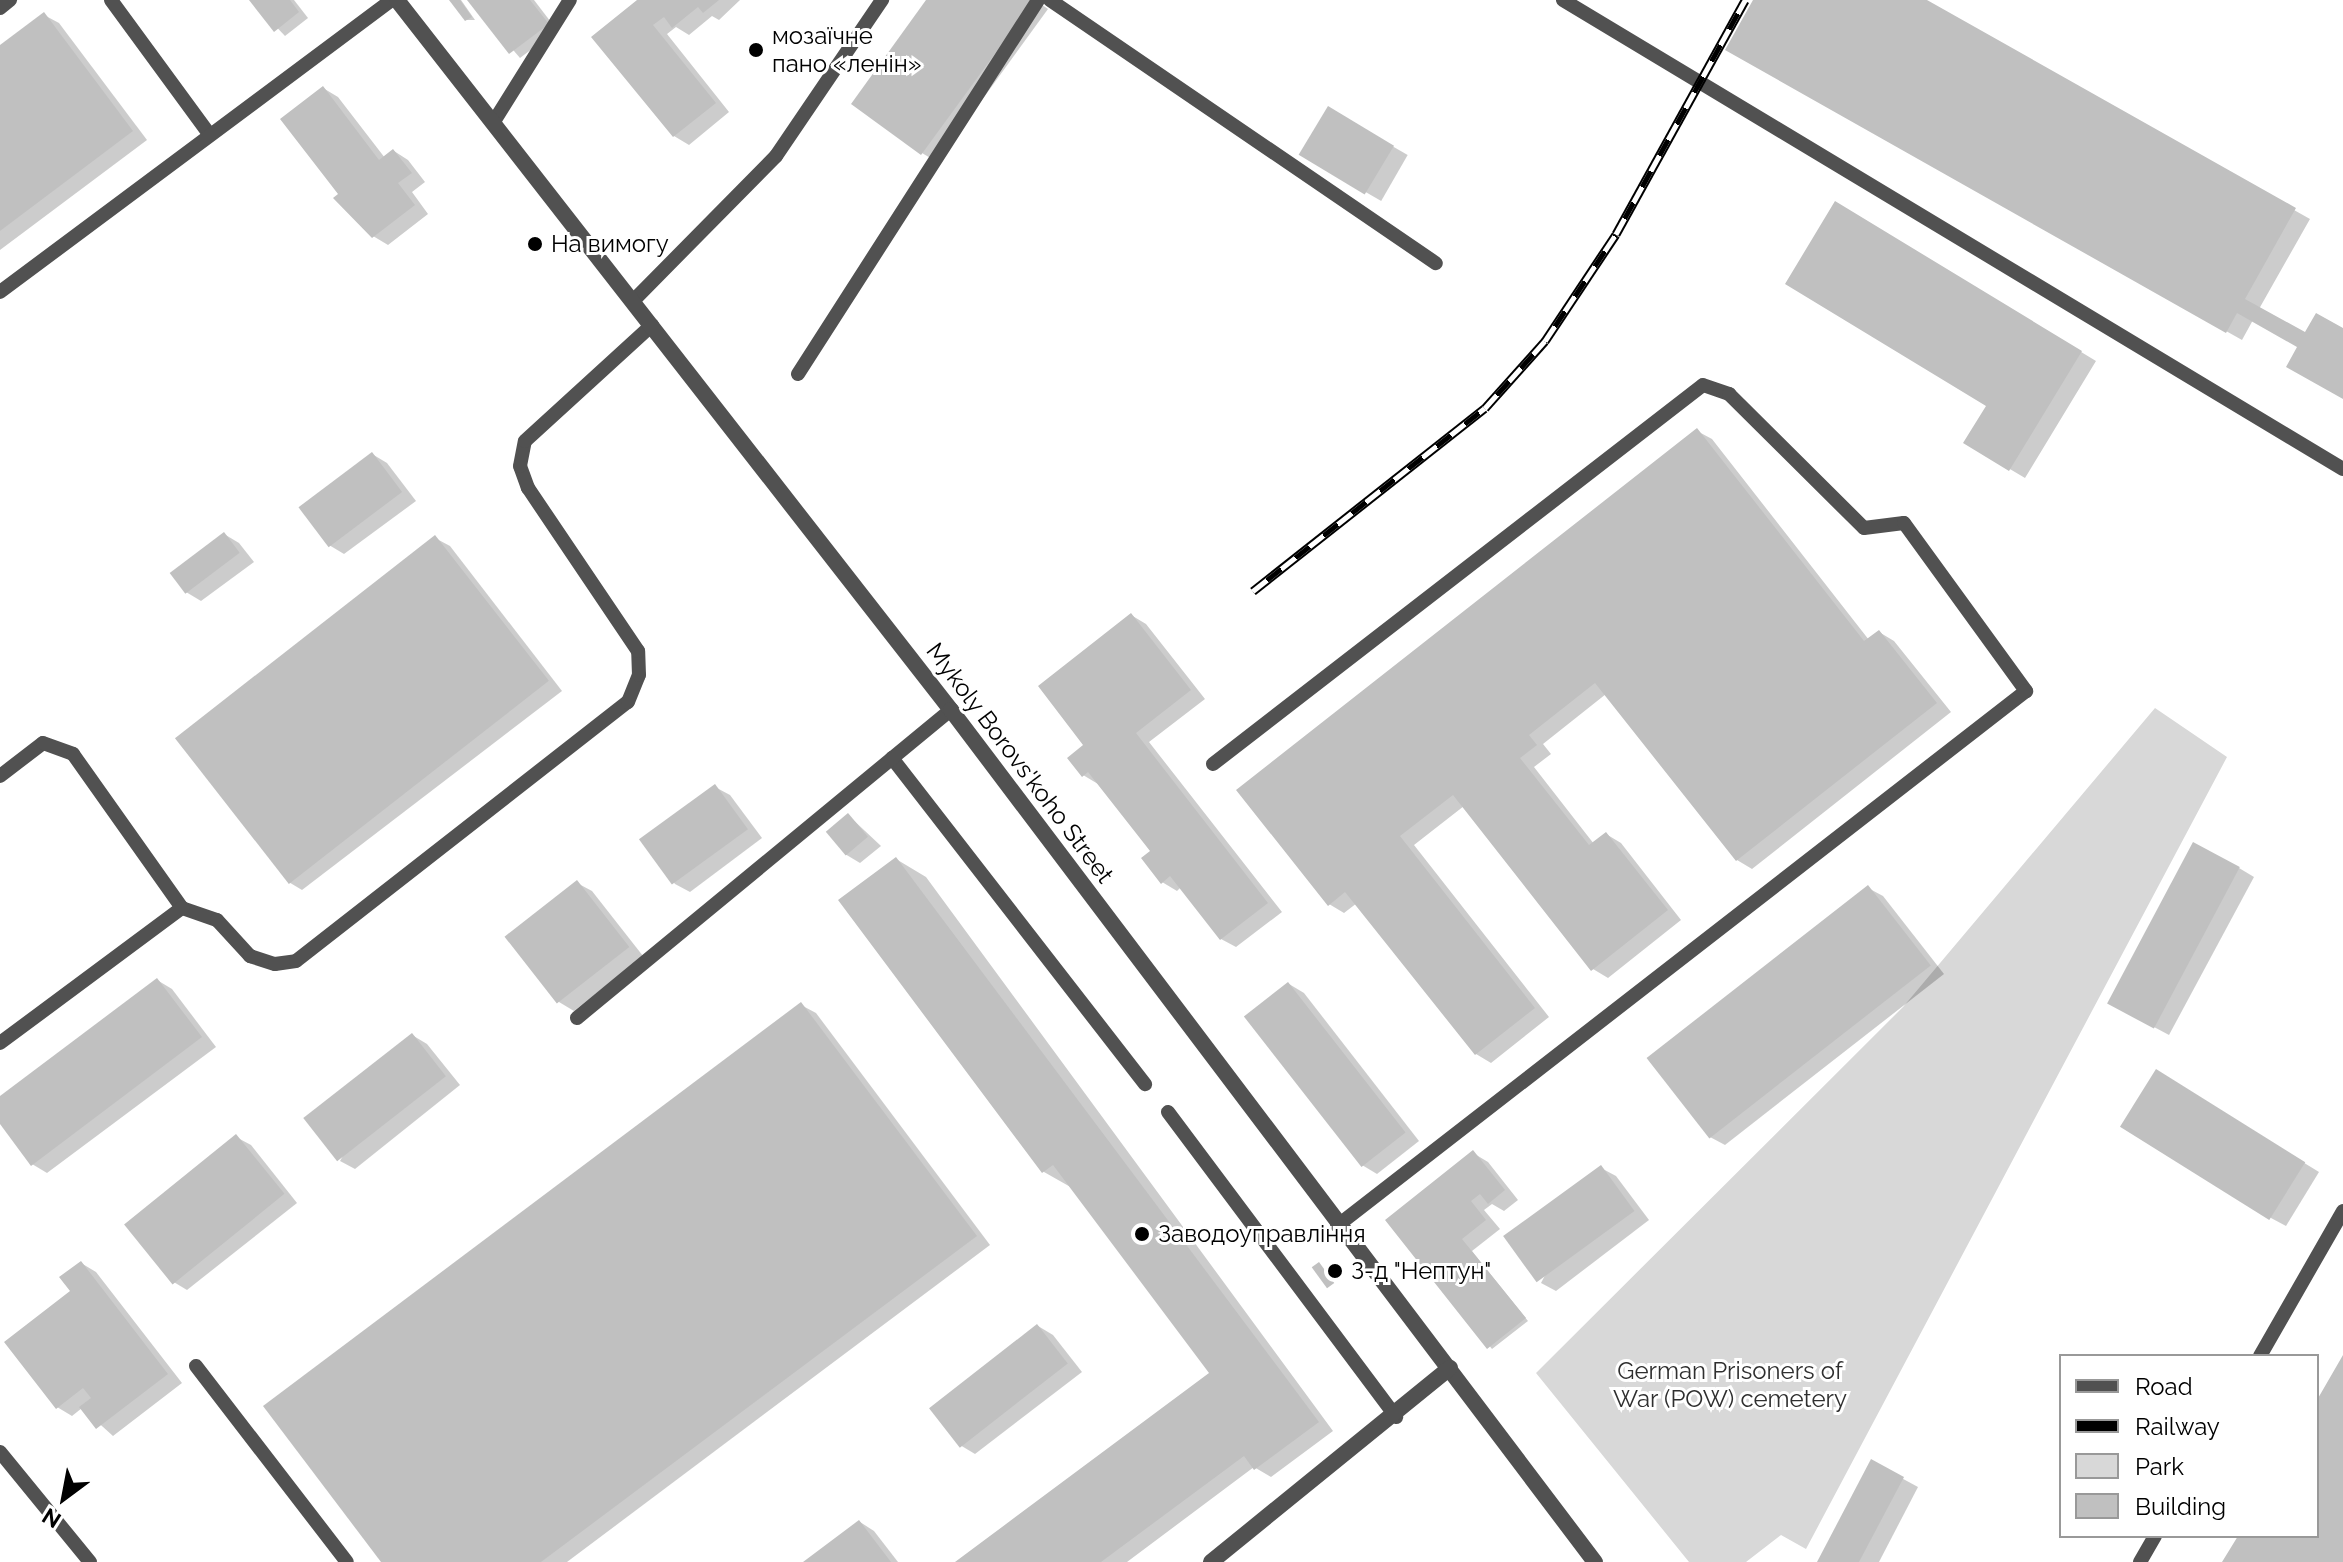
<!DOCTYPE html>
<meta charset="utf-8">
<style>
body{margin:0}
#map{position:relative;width:2343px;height:1562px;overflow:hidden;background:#fff;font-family:Raleway,sans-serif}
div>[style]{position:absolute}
.green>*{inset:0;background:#d8d8d8}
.shadow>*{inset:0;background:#0003;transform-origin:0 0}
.building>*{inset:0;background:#c0c0c0;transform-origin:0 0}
.lane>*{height:14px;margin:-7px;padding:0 7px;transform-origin:7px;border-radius:7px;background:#515151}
.street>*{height:16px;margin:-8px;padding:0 8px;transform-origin:8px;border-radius:8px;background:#515151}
.rail>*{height:9px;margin-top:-4.5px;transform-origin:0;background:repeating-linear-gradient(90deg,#fff 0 18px,#000 0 36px);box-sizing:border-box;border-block:2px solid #000}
.dots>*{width:22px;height:22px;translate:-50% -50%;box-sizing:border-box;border:4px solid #fff;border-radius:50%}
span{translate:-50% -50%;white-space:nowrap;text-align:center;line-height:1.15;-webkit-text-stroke:6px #fff;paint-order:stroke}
.poi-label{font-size:24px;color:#000}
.left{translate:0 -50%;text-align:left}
.street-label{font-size:24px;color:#000}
.park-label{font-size:24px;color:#2f2f2f}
.legend{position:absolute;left:2059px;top:1354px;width:260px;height:184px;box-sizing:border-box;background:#fff;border:2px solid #999;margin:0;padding:10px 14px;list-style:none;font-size:24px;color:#000}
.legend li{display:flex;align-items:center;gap:16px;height:40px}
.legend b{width:40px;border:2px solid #999}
.north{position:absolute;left:24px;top:1458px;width:80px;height:80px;-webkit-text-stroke:6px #fff;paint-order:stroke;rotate:212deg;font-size:22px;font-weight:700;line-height:32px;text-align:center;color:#000}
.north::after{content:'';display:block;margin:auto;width:28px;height:36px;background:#000;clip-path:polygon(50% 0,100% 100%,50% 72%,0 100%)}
</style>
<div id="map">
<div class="green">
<i style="clip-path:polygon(2155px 708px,2227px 757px,1806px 1549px,1781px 1535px,1746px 1562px,1689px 1562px,1536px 1373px,1903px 1007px)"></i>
</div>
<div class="shadow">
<i style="clip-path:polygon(251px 0,294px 0,308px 18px,285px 36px)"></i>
<i style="clip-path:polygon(453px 0,461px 0,475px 20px,467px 20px)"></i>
<i style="clip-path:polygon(470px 0,534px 0,557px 30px,520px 58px)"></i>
<i style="clip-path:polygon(640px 0,740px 0,719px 20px,712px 16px,689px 35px,676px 27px,667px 34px,729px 112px,689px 145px,674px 136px)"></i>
<i style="clip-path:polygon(929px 0,1035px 0,1048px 9px,937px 162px,922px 153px)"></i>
<i style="clip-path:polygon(1755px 0,1923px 0,2310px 219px,2259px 309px,2306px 335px,2343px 330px,2343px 397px,2300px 347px,2253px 320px,2242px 340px,1727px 50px)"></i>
<i style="clip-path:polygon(44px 15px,59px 23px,147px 140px,0 250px,0 47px)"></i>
<i style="clip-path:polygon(323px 88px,338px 97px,385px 158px,394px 151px,408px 160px,425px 182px,412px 192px,428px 214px,388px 245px,373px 236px,341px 194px)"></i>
<i style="left:1328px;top:109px;width:92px;height:53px;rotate:30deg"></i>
<i style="clip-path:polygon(1836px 204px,2096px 361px,2025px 478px,1966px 443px,1988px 405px)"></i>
<i style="clip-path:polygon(1697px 431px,1712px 439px,1869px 640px,1879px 632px,1894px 641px,1951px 712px,1752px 869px,1737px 860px,1606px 694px,1543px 744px,1551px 754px,1534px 767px,1594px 844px,1606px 834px,1621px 843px,1681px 920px,1608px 978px,1593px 969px,1464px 806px,1414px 845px,1549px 1017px,1491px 1063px,1476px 1054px,1357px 903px,1344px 913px,1329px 904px)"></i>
<i style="clip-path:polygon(372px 454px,387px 463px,416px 501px,344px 554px,329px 545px)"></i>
<i style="clip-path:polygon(224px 534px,239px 543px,254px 562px,201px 601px,186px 592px)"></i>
<i style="clip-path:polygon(435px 538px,450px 546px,562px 691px,302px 890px,287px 881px)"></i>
<i style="clip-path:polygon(1131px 615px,1146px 624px,1205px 699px,1149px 742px,1282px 912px,1236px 947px,1221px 939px,1181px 887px,1177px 891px,1162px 882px,1153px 851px,1098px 784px,1083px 775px,1086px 745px)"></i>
<i style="clip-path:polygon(715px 787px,730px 795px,762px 838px,690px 892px,675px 884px,643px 841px)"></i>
<i style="clip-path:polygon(848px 815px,881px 846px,860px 863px,845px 854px)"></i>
<i style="clip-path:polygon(896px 859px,926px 877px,1333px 1431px,1271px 1477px,1254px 1467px,1127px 1562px,959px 1562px,1212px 1373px,1074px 1189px,1044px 1172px)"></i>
<i style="clip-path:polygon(2239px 868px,2254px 877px,2169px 1035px,2124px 1011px)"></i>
<i style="clip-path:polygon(577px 883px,592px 891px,643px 956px,574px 1011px,559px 1002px)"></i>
<i style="clip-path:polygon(1868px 888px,1883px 896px,1944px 974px,1725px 1145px,1710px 1137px,1648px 1059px)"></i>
<i style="clip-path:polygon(157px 980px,172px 989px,216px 1047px,47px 1173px,32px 1164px,0 1121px,0 1098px)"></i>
<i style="clip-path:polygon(1289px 984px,1304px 993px,1419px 1141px,1377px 1174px,1362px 1165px)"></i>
<i style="clip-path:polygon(801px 1005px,816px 1013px,990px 1245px,567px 1562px,383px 1562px)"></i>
<i style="clip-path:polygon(412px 1035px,427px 1044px,460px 1085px,355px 1169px,340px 1161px)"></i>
<i style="clip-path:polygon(2171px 1081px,2319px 1172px,2286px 1226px,2271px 1218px)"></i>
<i style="clip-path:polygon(236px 1137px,251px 1145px,297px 1203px,187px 1290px,172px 1281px)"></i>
<i style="clip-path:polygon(1473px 1153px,1488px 1162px,1518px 1200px,1504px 1211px,1492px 1204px,1484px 1210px,1500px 1229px,1472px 1251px,1528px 1321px,1492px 1349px,1388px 1220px)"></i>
<i style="clip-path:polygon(1601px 1168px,1616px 1176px,1649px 1220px,1556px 1291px,1541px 1283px)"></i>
<i style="clip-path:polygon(81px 1263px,96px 1272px,182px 1383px,113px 1436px,82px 1408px,72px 1416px,57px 1407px)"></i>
<i style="clip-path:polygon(1038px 1326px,1053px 1335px,1082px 1372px,975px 1454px,960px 1445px)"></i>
<i style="clip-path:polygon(1872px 1462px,1918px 1487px,1879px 1562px,1819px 1562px)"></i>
<i style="clip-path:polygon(860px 1522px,874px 1531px,898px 1562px,806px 1562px)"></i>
</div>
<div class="building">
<i style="clip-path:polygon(249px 0,290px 0,299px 12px,274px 32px)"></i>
<i style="clip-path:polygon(449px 0,460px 0,472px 17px,465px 21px)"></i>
<i style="clip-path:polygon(467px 0,530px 0,549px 24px,509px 54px)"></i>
<i style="clip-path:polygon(637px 0,719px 0,703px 13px,698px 7px,672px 28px,664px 17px,653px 25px,716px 103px,673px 137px,591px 37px)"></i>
<i style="clip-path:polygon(926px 0,1034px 0,921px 155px,851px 104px)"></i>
<i style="clip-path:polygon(1753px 0,1927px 0,2296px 208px,2245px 299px,2305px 332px,2316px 313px,2343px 328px,2343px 399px,2286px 367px,2297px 347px,2237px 313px,2226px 333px,1725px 50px)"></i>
<i style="clip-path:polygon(44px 12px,133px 131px,0 231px,0 45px)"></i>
<i style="clip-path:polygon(323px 86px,379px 160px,393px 149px,412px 173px,398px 183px,415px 205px,372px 238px,333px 198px,338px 194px,280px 119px)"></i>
<i style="left:1328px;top:106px;width:77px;height:57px;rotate:31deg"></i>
<i style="clip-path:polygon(1835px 201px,2082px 351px,2009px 471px,1963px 443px,1986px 406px,1785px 284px)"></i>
<i style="clip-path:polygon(1697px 428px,1864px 641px,1879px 630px,1937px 703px,1736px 861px,1595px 683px,1529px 735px,1537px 745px,1520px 758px,1589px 845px,1606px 832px,1668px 910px,1591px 971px,1453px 795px,1400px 836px,1535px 1008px,1475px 1055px,1345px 892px,1328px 906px,1236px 790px)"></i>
<i style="left:372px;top:452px;width:50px;height:92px;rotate:53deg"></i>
<i style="left:224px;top:532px;width:26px;height:68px;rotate:53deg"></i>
<i style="left:435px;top:535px;width:185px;height:330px;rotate:52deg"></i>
<i style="clip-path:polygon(1131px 613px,1191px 690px,1136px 733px,1268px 903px,1220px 940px,1170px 876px,1161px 884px,1141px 858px,1150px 851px,1088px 772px,1082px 777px,1067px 758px,1083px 745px,1038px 686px)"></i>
<i style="left:715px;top:784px;width:56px;height:94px;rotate:54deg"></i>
<i style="left:848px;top:813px;width:31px;height:29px;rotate:50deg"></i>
<i style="left:2193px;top:842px;width:53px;height:183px;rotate:28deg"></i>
<i style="clip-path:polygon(896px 857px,1319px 1422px,1254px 1470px,1244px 1456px,1101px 1562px,955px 1562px,1209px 1373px,1053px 1165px,1042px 1173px,838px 900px)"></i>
<i style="left:577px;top:880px;width:85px;height:92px;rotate:52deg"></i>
<i style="left:1868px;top:885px;width:102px;height:281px;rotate:52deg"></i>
<i style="clip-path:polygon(157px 978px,202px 1037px,31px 1166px,0 1124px,0 1096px)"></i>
<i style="left:1288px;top:982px;width:191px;height:56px;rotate:52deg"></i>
<i style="clip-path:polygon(801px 1002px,977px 1236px,541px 1562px,381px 1562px,263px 1406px)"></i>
<i style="left:412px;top:1033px;width:55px;height:138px;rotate:52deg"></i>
<i style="left:2156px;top:1069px;width:176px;height:68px;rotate:32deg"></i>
<i style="left:236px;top:1134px;width:77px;height:144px;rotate:51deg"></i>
<i style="clip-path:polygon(1473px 1150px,1505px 1190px,1488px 1204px,1480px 1194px,1471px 1201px,1486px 1220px,1462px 1239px,1526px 1318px,1487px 1349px,1385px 1220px)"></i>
<i style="left:1601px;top:1165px;width:57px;height:121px;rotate:54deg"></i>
<i style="clip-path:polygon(81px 1261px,168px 1374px,96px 1429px,79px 1407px,91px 1398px,83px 1388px,56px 1409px,4px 1342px,70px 1291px,59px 1277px)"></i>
<i style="left:1319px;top:1262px;width:26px;height:9px;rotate:54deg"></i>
<i style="left:1037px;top:1324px;width:50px;height:137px;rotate:52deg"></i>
<i style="clip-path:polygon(2343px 1355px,2343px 1562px,2222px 1562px,2238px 1536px,2317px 1536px,2317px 1400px)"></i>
<i style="clip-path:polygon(1871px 1459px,1904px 1477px,1859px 1562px,1817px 1562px)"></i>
<i style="clip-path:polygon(859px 1520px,891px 1562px,803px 1562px)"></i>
</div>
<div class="lane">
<i style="left:111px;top:0;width:166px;rotate:53.8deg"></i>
<i style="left:1050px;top:0;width:467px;rotate:34.3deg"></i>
<i style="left:1563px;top:0;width:910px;rotate:31.02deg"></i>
<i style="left:0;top:8px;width:13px;rotate:-39deg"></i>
<i style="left:493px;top:123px;width:145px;rotate:-58deg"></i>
<i style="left:0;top:292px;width:489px;rotate:-36.7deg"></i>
<i style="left:633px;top:301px;width:204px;rotate:-45.4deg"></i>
<i style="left:776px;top:156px;width:189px;rotate:-55.8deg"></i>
<i style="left:798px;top:374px;width:444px;rotate:-57.3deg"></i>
<i style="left:892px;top:758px;width:413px;rotate:52.2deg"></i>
<i style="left:1213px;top:764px;width:619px;rotate:-37.72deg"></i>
<i style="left:1703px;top:385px;width:28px;rotate:19deg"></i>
<i style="left:1729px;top:394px;width:190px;rotate:44.8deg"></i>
<i style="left:1864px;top:528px;width:40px;rotate:-7.1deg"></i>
<i style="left:1904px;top:523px;width:208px;rotate:54deg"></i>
<i style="left:2026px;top:691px;width:872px;rotate:142.17deg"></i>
<i style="left:0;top:776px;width:54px;rotate:-37.5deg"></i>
<i style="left:43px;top:743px;width:32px;rotate:20deg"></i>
<i style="left:73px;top:754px;width:189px;rotate:54.7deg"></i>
<i style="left:182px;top:908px;width:37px;rotate:19deg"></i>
<i style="left:217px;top:920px;width:49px;rotate:47.5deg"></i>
<i style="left:250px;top:956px;width:26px;rotate:18deg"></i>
<i style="left:275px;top:964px;width:21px;rotate:-8deg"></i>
<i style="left:296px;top:961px;width:421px;rotate:-38deg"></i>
<i style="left:628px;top:702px;width:29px;rotate:-68deg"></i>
<i style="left:639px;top:675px;width:24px;rotate:-92deg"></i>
<i style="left:638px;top:651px;width:197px;rotate:-124deg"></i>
<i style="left:528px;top:488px;width:23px;rotate:-110deg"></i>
<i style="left:520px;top:466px;width:25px;rotate:-79deg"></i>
<i style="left:525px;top:441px;width:172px;rotate:-42.4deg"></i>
<i style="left:577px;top:1018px;width:484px;rotate:-39.5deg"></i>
<i style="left:0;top:1043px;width:227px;rotate:-36.6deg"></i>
<i style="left:1168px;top:1112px;width:381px;rotate:53.2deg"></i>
<i style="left:2260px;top:1356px;width:167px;rotate:-60.2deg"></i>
<i style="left:196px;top:1366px;width:247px;rotate:52.4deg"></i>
<i style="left:0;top:1452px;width:142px;rotate:50.7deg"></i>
<i style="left:2140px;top:1562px;width:30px;rotate:-60deg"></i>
</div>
<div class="street">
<i style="left:397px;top:0;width:901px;rotate:52.04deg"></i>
<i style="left:951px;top:710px;width:1068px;rotate:52.92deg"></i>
<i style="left:1211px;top:1562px;width:308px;rotate:-39.1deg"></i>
</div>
<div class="rail">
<i style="left:1253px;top:591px;width:295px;rotate:-38.3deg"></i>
<i style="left:1485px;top:408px;width:90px;rotate:-48.2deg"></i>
<i style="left:1545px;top:341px;width:128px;rotate:-56.4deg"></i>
<i style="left:1616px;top:234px;width:267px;rotate:-61.1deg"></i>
</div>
<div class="dots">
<i style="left:756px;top:50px;background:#000"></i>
<i style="left:535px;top:244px;background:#000"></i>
<i style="left:1142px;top:1234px;background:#000"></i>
<i style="left:1335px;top:1271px;background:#000"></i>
</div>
<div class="poi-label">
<span class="left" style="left:772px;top:50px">мозаїчне<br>пано «ленін»</span>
<span class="left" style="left:551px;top:244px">На вимогу</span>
<span class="left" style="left:1158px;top:1234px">Заводоуправління</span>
<span class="left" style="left:1351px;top:1271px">З-д "Нептун"</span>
</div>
<div class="street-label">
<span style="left:1020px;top:763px;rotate:53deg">Mykoly Borovs'koho Street</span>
</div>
<div class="park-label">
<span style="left:1730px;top:1385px">German Prisoners of<br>War (POW) cemetery</span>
</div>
<ul class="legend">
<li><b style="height:10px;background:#515151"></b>Road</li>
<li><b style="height:10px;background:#000"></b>Railway</li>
<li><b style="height:22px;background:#d8d8d8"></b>Park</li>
<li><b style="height:22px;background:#c0c0c0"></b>Building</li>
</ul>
<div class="north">N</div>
</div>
